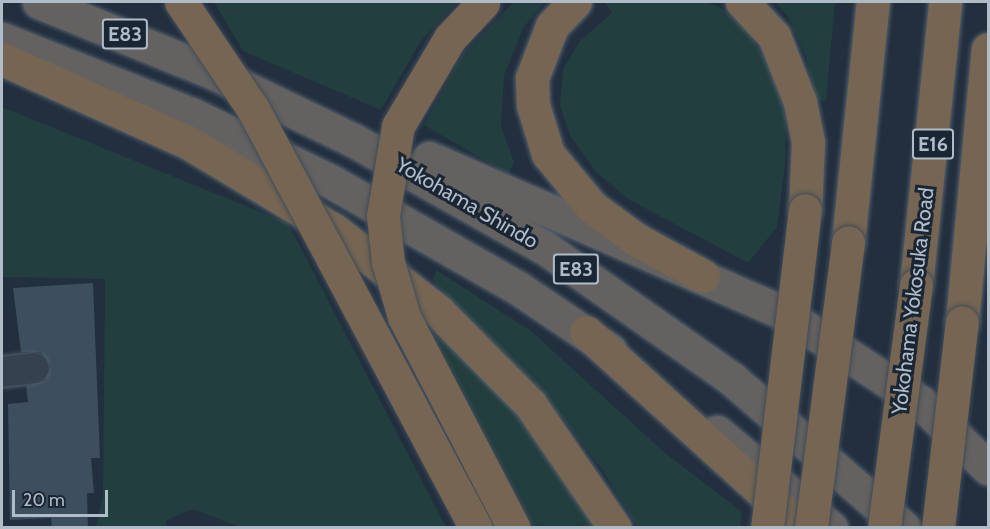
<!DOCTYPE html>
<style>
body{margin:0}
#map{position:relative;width:990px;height:529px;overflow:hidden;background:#212f3e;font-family:Cabin,sans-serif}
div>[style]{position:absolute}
.green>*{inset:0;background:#233e3f}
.building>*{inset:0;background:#3d4e5e}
.roads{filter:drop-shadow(0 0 2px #535f6c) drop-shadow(0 0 2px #535f6c)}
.minor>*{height:30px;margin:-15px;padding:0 15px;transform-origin:15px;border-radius:15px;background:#35414e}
.trunk>*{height:33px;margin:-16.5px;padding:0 16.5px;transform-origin:16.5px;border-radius:16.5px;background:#646260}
.motorway>*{height:33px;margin:-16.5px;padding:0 16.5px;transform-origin:16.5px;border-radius:16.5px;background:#756552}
.bridges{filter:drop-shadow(0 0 2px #404c59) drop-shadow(0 0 2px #404c59)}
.motorway-bridge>*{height:33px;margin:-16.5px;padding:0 16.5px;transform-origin:16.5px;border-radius:16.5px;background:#756552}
span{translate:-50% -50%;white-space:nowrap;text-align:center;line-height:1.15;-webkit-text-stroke:6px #1a2633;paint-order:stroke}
.shield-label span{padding:2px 4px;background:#1a2633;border:2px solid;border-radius:4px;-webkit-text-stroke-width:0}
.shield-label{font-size:20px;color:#b1bcc9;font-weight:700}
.street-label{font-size:21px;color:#b1bcc9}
.frame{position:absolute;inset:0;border:3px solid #b1bcc9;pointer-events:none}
.scale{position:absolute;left:12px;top:490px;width:96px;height:27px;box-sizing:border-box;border:3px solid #b1bcc9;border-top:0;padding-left:8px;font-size:18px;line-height:21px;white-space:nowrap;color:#b1bcc9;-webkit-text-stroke:4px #1a2633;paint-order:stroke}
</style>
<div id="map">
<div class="green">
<i style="clip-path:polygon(214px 2px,457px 2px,421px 41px,381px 110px,243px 51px)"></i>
<i style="clip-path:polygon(514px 2px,545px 2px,523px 28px,504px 76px,501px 125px,514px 163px,508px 174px,424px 125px,462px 55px)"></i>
<i style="clip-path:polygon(605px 2px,706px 2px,720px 7px,749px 33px,773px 74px,786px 118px,785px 166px,777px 227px,748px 263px,628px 199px,595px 171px,570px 135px,560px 106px,563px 69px,580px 41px,612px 13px)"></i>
<i style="clip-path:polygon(775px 2px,835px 2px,826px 101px,816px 100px,806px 57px,788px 17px)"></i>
<i style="clip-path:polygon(2px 107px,288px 223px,446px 527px,240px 527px,192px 509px,167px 520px,165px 527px,96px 527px,103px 494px,105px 279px,2px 277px)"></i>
<i style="clip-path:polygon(436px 270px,531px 331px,664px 452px,742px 512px,740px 527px,637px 527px,604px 472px,540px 390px,433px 281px)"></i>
<i style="clip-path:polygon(414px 313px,502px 396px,600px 527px,526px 527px)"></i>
</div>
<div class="building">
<i style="clip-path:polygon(93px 283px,100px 458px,91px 458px,94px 493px,87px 493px,88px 528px,52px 528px,51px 518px,10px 520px,8px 404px,28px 402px,26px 386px,45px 381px,51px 366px,41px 352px,21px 352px,13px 288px)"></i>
</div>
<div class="roads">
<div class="minor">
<i style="left:2px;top:372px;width:32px;rotate:-7deg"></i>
</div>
<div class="trunk">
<i style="left:39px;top:2px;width:184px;rotate:22deg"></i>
<i style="left:210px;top:71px;width:159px;rotate:25.8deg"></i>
<i style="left:353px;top:140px;width:220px;rotate:29.4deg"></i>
<i style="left:545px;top:248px;width:228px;rotate:35deg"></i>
<i style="left:732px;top:379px;width:228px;rotate:40.9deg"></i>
<i style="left:2px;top:39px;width:206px;rotate:21.7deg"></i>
<i style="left:193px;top:115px;width:154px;rotate:25.7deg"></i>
<i style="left:332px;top:182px;width:214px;rotate:29.7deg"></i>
<i style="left:518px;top:288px;width:111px;rotate:34deg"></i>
<i style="left:429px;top:158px;width:385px;rotate:23.6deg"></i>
<i style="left:782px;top:312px;width:165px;rotate:33.1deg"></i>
<i style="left:920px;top:402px;width:95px;rotate:44.1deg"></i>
<i style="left:717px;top:432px;width:149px;rotate:40.1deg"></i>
</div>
<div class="motorway">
<i style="left:575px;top:2px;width:33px;rotate:134deg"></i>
<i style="left:552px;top:26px;width:56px;rotate:111deg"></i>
<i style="left:532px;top:78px;width:27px;rotate:88deg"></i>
<i style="left:533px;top:105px;width:51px;rotate:73deg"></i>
<i style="left:548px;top:154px;width:69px;rotate:50.3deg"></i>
<i style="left:592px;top:207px;width:56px;rotate:36.3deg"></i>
<i style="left:637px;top:240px;width:75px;rotate:28.6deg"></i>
<i style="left:742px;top:2px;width:47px;rotate:46.7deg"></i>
<i style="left:774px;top:36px;width:71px;rotate:68.5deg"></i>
<i style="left:800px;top:102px;width:41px;rotate:78.7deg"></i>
<i style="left:808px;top:142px;width:68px;rotate:92.5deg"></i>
<i style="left:2px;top:59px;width:205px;rotate:24.2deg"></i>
<i style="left:189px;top:143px;width:169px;rotate:31deg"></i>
<i style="left:334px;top:230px;width:132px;rotate:37.9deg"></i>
<i style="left:438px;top:311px;width:131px;rotate:45.3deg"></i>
<i style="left:530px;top:404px;width:150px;rotate:55.6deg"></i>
<i style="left:848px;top:242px;width:241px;rotate:-84.1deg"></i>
<i style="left:916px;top:285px;width:284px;rotate:-84.1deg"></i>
<i style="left:962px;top:322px;width:274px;rotate:-84.6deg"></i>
<i style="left:586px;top:332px;width:292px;rotate:42.2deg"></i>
</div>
</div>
<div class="bridges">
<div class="motorway-bridge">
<i style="left:181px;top:2px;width:129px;rotate:56.1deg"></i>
<i style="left:253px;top:109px;width:475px;rotate:62deg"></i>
<i style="left:483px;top:3px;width:48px;rotate:133.3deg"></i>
<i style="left:450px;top:38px;width:102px;rotate:120.6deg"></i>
<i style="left:398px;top:126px;width:91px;rotate:99.5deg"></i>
<i style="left:383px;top:216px;width:46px;rotate:83.8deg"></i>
<i style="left:388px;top:262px;width:57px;rotate:73.8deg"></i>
<i style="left:404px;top:317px;width:238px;rotate:62.5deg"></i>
<i style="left:767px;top:528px;width:320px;rotate:-83.2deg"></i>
<i style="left:811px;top:528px;width:288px;rotate:-82.6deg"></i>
<i style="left:884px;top:528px;width:245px;rotate:-82.5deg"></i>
<i style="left:938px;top:528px;width:207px;rotate:-83.4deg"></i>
</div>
</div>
<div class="shield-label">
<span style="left:125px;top:34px">E83</span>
<span style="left:933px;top:144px">E16</span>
<span style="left:576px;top:269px">E83</span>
</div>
<div class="street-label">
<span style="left:467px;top:203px;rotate:30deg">Yokohama Shindo</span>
<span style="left:913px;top:301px;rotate:-83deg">Yokohama Yokosuka Road</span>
</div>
<div class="frame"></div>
<div class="scale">20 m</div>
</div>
